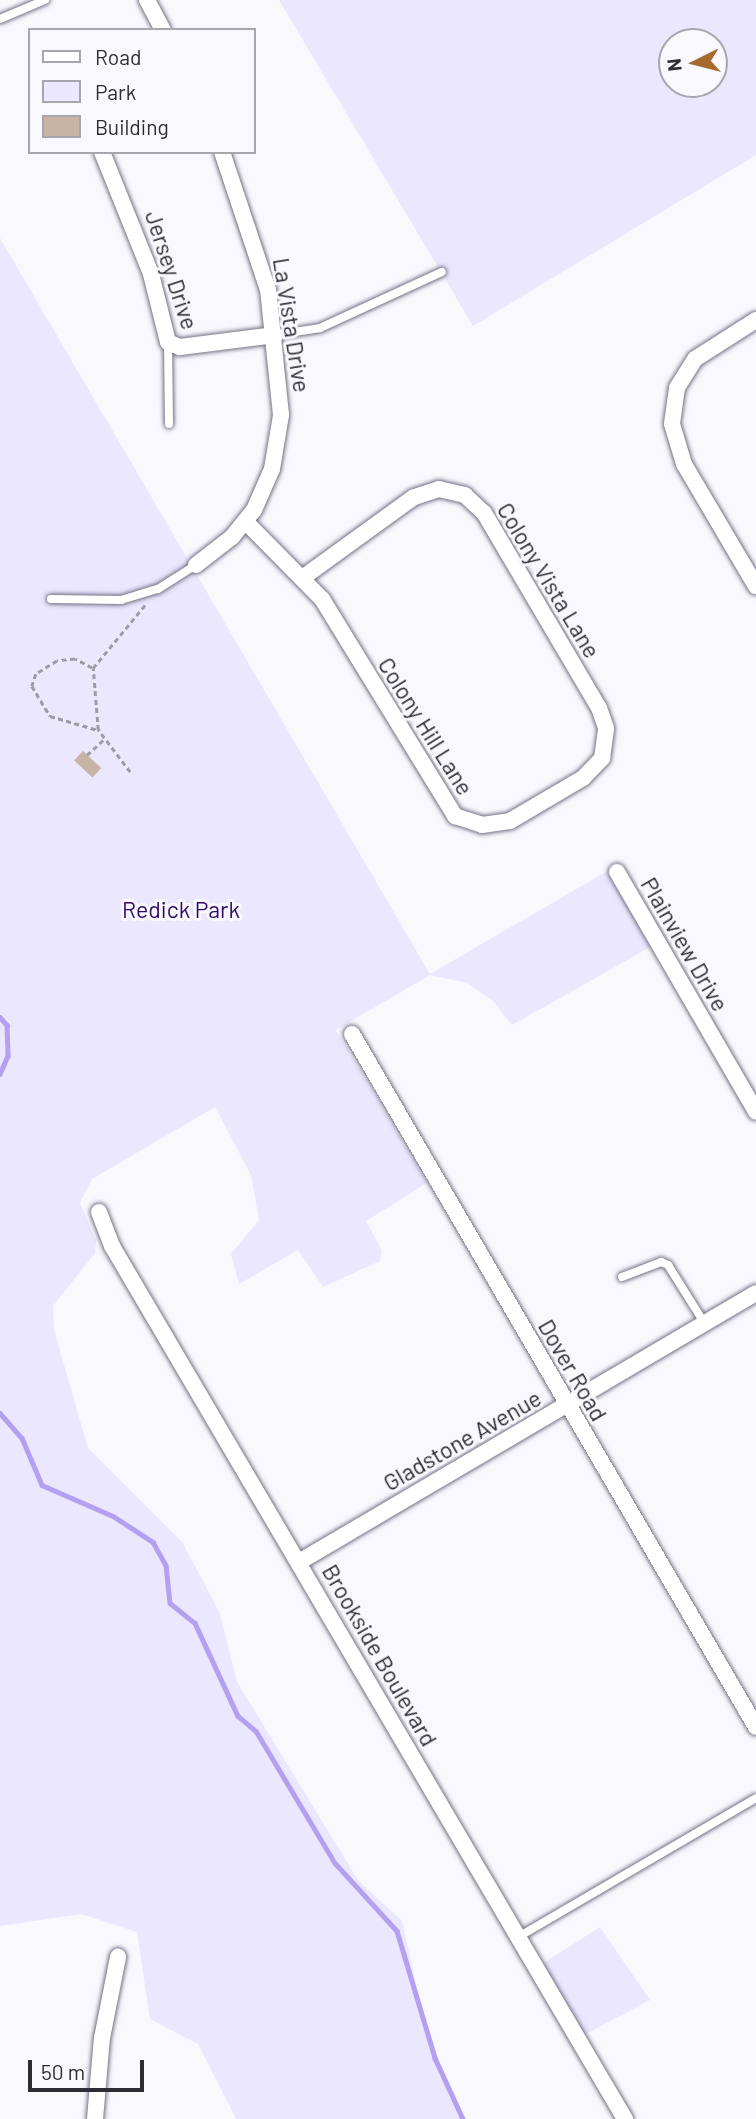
<!DOCTYPE html>
<style>
body{margin:0}
#map{position:relative;width:756px;height:2119px;overflow:hidden;background:#f9f8fd;font-family:Barlow,sans-serif}
div>[style]{position:absolute}
.green>*{inset:0;background:#ebe7fe}
.stream>*{height:4.5px;margin:-2.25px;padding:0 2.25px;transform-origin:2.25px;border-radius:2.25px;background:#b3a0f0}
.building>*{inset:0;background:#c8b4a4;transform-origin:0 0}
.path>*{height:2.5px;margin-top:-1.25px;transform-origin:0;background:repeating-linear-gradient(90deg,#9d9ca3 0 5px,transparent 0 8.5px)}
.roads{filter:drop-shadow(0 0 2px #767287) drop-shadow(0 0 2px #767287)}
.service>*{height:8px;margin:-4px;padding:0 4px;transform-origin:4px;border-radius:4px;background:#fff}
.minor>*{height:16px;margin:-8px;padding:0 8px;transform-origin:8px;border-radius:8px;background:#fff}
span{translate:-50% -50%;white-space:nowrap;text-align:center;line-height:1.15;-webkit-text-stroke:6px #f9f8fd;paint-order:stroke}
.street-label{font-size:23px;color:#2d2b34}
.park-label{font-size:23px;color:#310866}
.legend{position:absolute;left:28px;top:28px;width:228px;height:126px;box-sizing:border-box;background:#f9f8fd;border:2px solid #a7a6ad;margin:0;padding:9px 12px;list-style:none;font-size:21px;color:#2d2b34}
.legend li{display:flex;align-items:center;gap:14px;height:35px}
.legend b{width:35px;border:2px solid #a7a6ad}
.north{position:absolute;left:658px;top:28px;width:70px;height:70px;box-sizing:border-box;background:#f9f8fd;border:2px solid #a7a6ad;border-radius:50%;rotate:264deg;font-size:19px;font-weight:700;line-height:28px;text-align:center;color:#2d2b34}
.north::after{content:'';display:block;margin:auto;width:24px;height:32px;background:#a76a2e;clip-path:polygon(50% 0,100% 100%,50% 72%,0 100%)}
.scale{position:absolute;left:28px;top:2060px;width:116px;height:32px;box-sizing:border-box;border:4px solid #2d2b34;border-top:0;padding-left:9px;font-size:21px;line-height:24px;white-space:nowrap;color:#2d2b34;-webkit-text-stroke:5px #f9f8fd;paint-order:stroke}
</style>
<div id="map">
<div class="green">
<i style="clip-path:polygon(evenodd,279px 0,756px 0,756px 155px,473px 326px,279px 0,672px 42px,714px 42px,714px 84px,672px 84px,672px 42px)"></i>
<i style="clip-path:polygon(0 238px,430px 974px,609px 870px,654px 945px,512px 1025px,493px 1001px,467px 983px,430px 975px,336px 1030px,427px 1183px,366px 1221px,382px 1251px,380px 1261px,323px 1287px,298px 1250px,239px 1284px,231px 1254px,259px 1220px,251px 1175px,215px 1107px,92px 1179px,80px 1203px,96px 1240px,95px 1253px,53px 1306px,54px 1330px,88px 1448px,183px 1543px,220px 1614px,237px 1682px,358px 1880px,402px 1921px,427px 2034px,462px 2119px,236px 2119px,198px 2044px,150px 2019px,137px 1932px,81px 1914px,0 1926px)"></i>
<i style="clip-path:polygon(600px 1927px,650px 2000px,584px 2035px,542px 1964px)"></i>
</div>
<div class="stream">
<i style="left:0;top:1017px;width:11px;rotate:49deg"></i>
<i style="left:7px;top:1025px;width:31px;rotate:88deg"></i>
<i style="left:8px;top:1056px;width:20px;rotate:114deg"></i>
<i style="left:0;top:1413px;width:33px;rotate:49deg"></i>
<i style="left:22px;top:1438px;width:51px;rotate:66.9deg"></i>
<i style="left:42px;top:1485px;width:77px;rotate:23.6deg"></i>
<i style="left:113px;top:1516px;width:48px;rotate:33deg"></i>
<i style="left:153px;top:1542px;width:26px;rotate:61deg"></i>
<i style="left:166px;top:1565px;width:38px;rotate:84deg"></i>
<i style="left:170px;top:1603px;width:32px;rotate:39deg"></i>
<i style="left:195px;top:1623px;width:102px;rotate:65.2deg"></i>
<i style="left:238px;top:1716px;width:23px;rotate:40deg"></i>
<i style="left:256px;top:1731px;width:154px;rotate:59.1deg"></i>
<i style="left:335px;top:1863px;width:92px;rotate:47.6deg"></i>
<i style="left:397px;top:1931px;width:133px;rotate:73.3deg"></i>
<i style="left:435px;top:2058px;width:67px;rotate:65.3deg"></i>
</div>
<div class="building">
<i style="left:83px;top:751px;width:25px;height:13px;rotate:43deg"></i>
</div>
<div class="path">
<i style="left:92px;top:668px;width:19px;rotate:-152deg"></i>
<i style="left:75px;top:659px;width:18px;rotate:174deg"></i>
<i style="left:57px;top:661px;width:25px;rotate:148deg"></i>
<i style="left:36px;top:674px;width:13px;rotate:108deg"></i>
<i style="left:32px;top:686px;width:35px;rotate:59deg"></i>
<i style="left:50px;top:716px;width:50px;rotate:16.3deg"></i>
<i style="left:87px;top:755px;width:23px;rotate:-43deg"></i>
<i style="left:130px;top:772px;width:53px;rotate:-127.3deg"></i>
<i style="left:98px;top:730px;width:62px;rotate:-94.6deg"></i>
<i style="left:93px;top:668px;width:82px;rotate:-50.5deg"></i>
</div>
<div class="roads">
<div class="service">
<i style="left:0;top:19px;width:49px;rotate:-22.9deg"></i>
<i style="left:275px;top:335px;width:46px;rotate:-8.8deg"></i>
<i style="left:320px;top:328px;width:134px;rotate:-24.7deg"></i>
<i style="left:168px;top:342px;width:82px;rotate:89.3deg"></i>
<i style="left:51px;top:599px;width:70px;rotate:0.8deg"></i>
<i style="left:121px;top:600px;width:39px;rotate:-17deg"></i>
<i style="left:158px;top:589px;width:45px;rotate:-32.3deg"></i>
<i style="left:622px;top:1277px;width:42px;rotate:-21deg"></i>
<i style="left:661px;top:1262px;width:8px;rotate:23deg"></i>
<i style="left:668px;top:1265px;width:70px;rotate:57.9deg"></i>
<i style="left:520px;top:1936px;width:273px;rotate:-30.3deg"></i>
</div>
<div class="minor">
<i style="left:147px;top:0;width:34px;rotate:62deg"></i>
<i style="left:102px;top:152px;width:131px;rotate:68.1deg"></i>
<i style="left:151px;top:274px;width:70px;rotate:76deg"></i>
<i style="left:168px;top:342px;width:13px;rotate:23deg"></i>
<i style="left:180px;top:347px;width:96px;rotate:-7.2deg"></i>
<i style="left:756px;top:320px;width:72px;rotate:147.4deg"></i>
<i style="left:695px;top:359px;width:34px;rotate:122deg"></i>
<i style="left:677px;top:388px;width:36px;rotate:98deg"></i>
<i style="left:672px;top:424px;width:42px;rotate:73.3deg"></i>
<i style="left:684px;top:464px;width:142px;rotate:59.5deg"></i>
<i style="left:246px;top:522px;width:108px;rotate:45.4deg"></i>
<i style="left:322px;top:599px;width:255px;rotate:58.5deg"></i>
<i style="left:455px;top:816px;width:28px;rotate:18deg"></i>
<i style="left:482px;top:825px;width:28px;rotate:-8deg"></i>
<i style="left:510px;top:821px;width:85px;rotate:-30.5deg"></i>
<i style="left:583px;top:778px;width:28px;rotate:-46deg"></i>
<i style="left:602px;top:758px;width:30px;rotate:-82deg"></i>
<i style="left:606px;top:728px;width:21px;rotate:-109deg"></i>
<i style="left:599px;top:708px;width:226px;rotate:-120.5deg"></i>
<i style="left:484px;top:513px;width:26px;rotate:-137deg"></i>
<i style="left:465px;top:495px;width:27px;rotate:-167deg"></i>
<i style="left:439px;top:489px;width:26px;rotate:162deg"></i>
<i style="left:414px;top:497px;width:135px;rotate:144.1deg"></i>
<i style="left:196px;top:565px;width:46px;rotate:-37.9deg"></i>
<i style="left:232px;top:537px;width:35px;rotate:-51deg"></i>
<i style="left:254px;top:510px;width:45px;rotate:-66.3deg"></i>
<i style="left:272px;top:469px;width:55px;rotate:-80.5deg"></i>
<i style="left:281px;top:415px;width:126px;rotate:-95.9deg"></i>
<i style="left:268px;top:290px;width:145px;rotate:-108.4deg"></i>
<i style="left:617px;top:872px;width:277px;rotate:59.9deg"></i>
<i style="left:352px;top:1034px;width:802px;rotate:59.76deg"></i>
<i style="left:99px;top:1212px;width:36px;rotate:69deg"></i>
<i style="left:112px;top:1246px;width:1013px;rotate:59.56deg"></i>
<i style="left:299px;top:1562px;width:530px;rotate:-30.48deg"></i>
<i style="left:95px;top:2119px;width:81px;rotate:-85.1deg"></i>
<i style="left:102px;top:2038px;width:83px;rotate:-78.8deg"></i>
</div>
</div>
<div class="street-label">
<span style="left:172px;top:270px;rotate:72deg">Jersey Drive</span>
<span style="left:292px;top:325px;rotate:81deg">La Vista Drive</span>
<span style="left:549px;top:580px;rotate:59deg">Colony Vista Lane</span>
<span style="left:426px;top:726px;rotate:58deg">Colony Hill Lane</span>
<span style="left:685px;top:944px;rotate:60deg">Plainview Drive</span>
<span style="left:573px;top:1370px;rotate:60deg">Dover Road</span>
<span style="left:462px;top:1440px;rotate:-30deg">Gladstone Avenue</span>
<span style="left:380px;top:1655px;rotate:60deg">Brookside Boulevard</span>
</div>
<div class="park-label">
<span style="left:181px;top:909px">Redick Park</span>
</div>
<ul class="legend">
<li><b style="height:9px;background:#fff"></b>Road</li>
<li><b style="height:19px;background:#ebe7fe"></b>Park</li>
<li><b style="height:19px;background:#c8b4a4"></b>Building</li>
</ul>
<div class="north">N</div>
<div class="scale">50 m</div>
</div>
